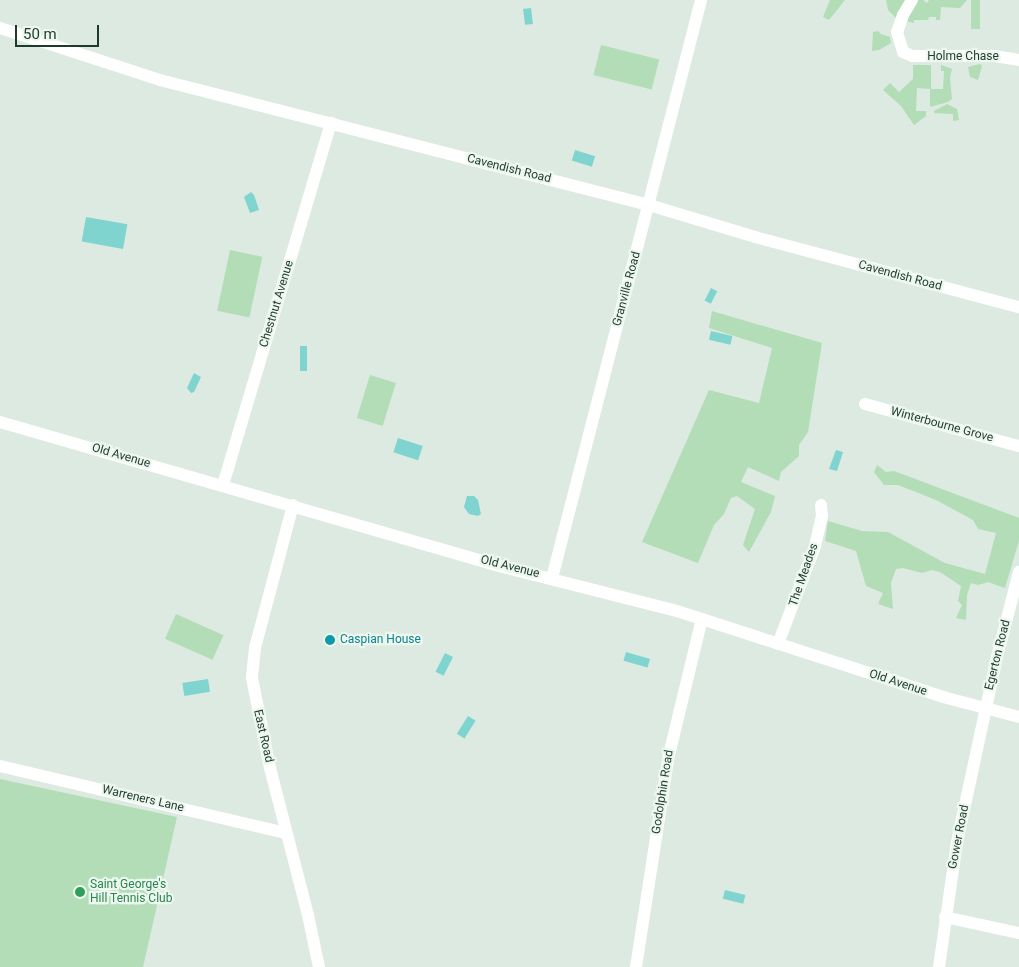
<!DOCTYPE html>
<style>
body{margin:0}
#map{position:relative;width:1019px;height:967px;overflow:hidden;background:#dceae1;font-family:Roboto,sans-serif}
div>[style]{position:absolute}
.green>*{inset:0;background:#b3ddb6;transform-origin:0 0}
.water>*{inset:0;background:#7fd4d0;transform-origin:0 0}
.minor>*{height:12px;margin:-6px;padding:0 6px;transform-origin:6px;border-radius:6px;background:#fff}
.dots>*{width:14px;height:14px;translate:-50% -50%;box-sizing:border-box;border:2px solid #edf7f0;border-radius:50%}
span{translate:-50% -50%;white-space:nowrap;text-align:center;line-height:1.15;-webkit-text-stroke:4.5px #edf7f0;paint-order:stroke}
.street-label{font-size:12px;color:#1d3a2c}
.culture-label{font-size:12px;color:#0d838f}
.left{translate:0 -50%;text-align:left}
.leisure-label{font-size:12px;color:#27864d}
.scale{position:absolute;left:15px;top:25px;width:84px;height:22px;box-sizing:border-box;border:2px solid #1d3a2c;border-top:0;padding-left:6px;font-size:15px;line-height:18px;white-space:nowrap;color:#1d3a2c;-webkit-text-stroke:4px #edf7f0;paint-order:stroke}
</style>
<div id="map">
<div class="green">
<i style="clip-path:polygon(830px 0,845px 0,829px 20px,823px 17px)"></i>
<i style="clip-path:polygon(886px 0,923px 0,927px 3px,929px 0,967px 0,960px 8px,941px 7px,940px 20px,936px 20px,936px 17px,929px 17px,928px 20px,914px 20px,914px 23px,896px 18px,888px 10px)"></i>
<i style="left:971px;top:0;width:9px;height:29px"></i>
<i style="clip-path:polygon(878px 31px,881px 34px,890px 37px,891px 43px,879px 50px,872px 51px,873px 32px)"></i>
<i style="left:601px;top:45px;width:60px;height:31px;rotate:14deg"></i>
<i style="clip-path:polygon(980px 64px,982px 66px,978px 80px,970px 77px,968px 67px)"></i>
<i style="clip-path:polygon(913px 65px,931px 65px,931px 89px,943px 89px,944px 71px,941px 71px,941px 65px,952px 69px,950px 78px,952px 99px,948px 102px,930px 107px,930px 89px,917px 88px,916px 111px,926px 111px,926px 116px,914px 125px,901px 106px,883px 90px,890px 83px,899px 92px,913px 79px)"></i>
<i style="clip-path:polygon(947px 104px,957px 109px,959px 120px,953px 121px,953px 114px,934px 113px,934px 111px)"></i>
<i style="left:230px;top:250px;width:33px;height:62px;rotate:12deg"></i>
<i style="clip-path:polygon(712px 311px,822px 343px,808px 432px,799px 445px,799px 456px,781px 472px,779px 481px,748px 467px,741px 482px,775px 496px,771px 512px,749px 552px,743px 545px,755px 509px,737px 496px,731px 498px,724px 514px,714px 525px,698px 563px,642px 542px,709px 390px,759px 403px,772px 348px,709px 328px)"></i>
<i style="left:370px;top:375px;width:27px;height:45px;rotate:17deg"></i>
<i style="clip-path:polygon(877px 465px,886px 472px,894px 471px,1019px 518px,1019px 541px,1005px 588px,988px 582px,978px 585px,971px 583px,967px 595px,966px 620px,956px 618px,962px 605px,958px 601px,961px 586px,940px 572px,932px 570px,922px 573px,903px 568px,896px 569px,891px 583px,893px 609px,878px 604px,883px 593px,866px 586px,856px 551px,825px 541px,828px 521px,862px 531px,888px 532px,945px 563px,985px 574px,996px 533px,978px 529px,973px 520px,936px 500px,898px 485px,884px 485px,874px 472px)"></i>
<i style="left:176px;top:614px;width:52px;height:27px;rotate:24deg"></i>
<i style="clip-path:polygon(0 779px,177px 817px,143px 967px,0 967px)"></i>
</div>
<div class="water">
<i style="left:531px;top:8px;width:16px;height:8px;rotate:83deg"></i>
<i style="left:575px;top:150px;width:21px;height:11px;rotate:17deg"></i>
<i style="clip-path:polygon(251px 192px,254px 195px,259px 210px,250px 213px,244px 197px)"></i>
<i style="left:86px;top:217px;width:42px;height:25px;rotate:10deg"></i>
<i style="left:711px;top:288px;width:7px;height:14px;rotate:27deg"></i>
<i style="left:711px;top:331px;width:22px;height:9px;rotate:13deg"></i>
<i style="left:307px;top:346px;width:25px;height:7px;rotate:90deg"></i>
<i style="clip-path:polygon(194px 373px,201px 377px,194px 392px,191px 393px,187px 388px)"></i>
<i style="left:398px;top:438px;width:26px;height:15px;rotate:18deg"></i>
<i style="clip-path:polygon(836px 450px,843px 452px,837px 471px,829px 469px)"></i>
<i style="clip-path:polygon(467px 496px,474px 496px,478px 500px,481px 514px,478px 516px,469px 514px,464px 507px)"></i>
<i style="left:626px;top:652px;width:25px;height:9px;rotate:16deg"></i>
<i style="left:445px;top:653px;width:9px;height:21px;rotate:27deg"></i>
<i style="left:208px;top:679px;width:13px;height:26px;rotate:81deg"></i>
<i style="left:468px;top:716px;width:9px;height:21px;rotate:32deg"></i>
<i style="left:725px;top:890px;width:21px;height:9px;rotate:14deg"></i>
</div>
<div class="minor">
<i style="left:912px;top:0;width:17px;rotate:121deg"></i>
<i style="left:903px;top:15px;width:18px;rotate:109deg"></i>
<i style="left:897px;top:32px;width:21px;rotate:73deg"></i>
<i style="left:903px;top:52px;width:10px;rotate:24deg"></i>
<i style="left:912px;top:56px;width:82px"></i>
<i style="left:994px;top:56px;width:25px;rotate:9deg"></i>
<i style="left:0;top:28px;width:168px;rotate:18deg"></i>
<i style="left:160px;top:80px;width:505px;rotate:14.34deg"></i>
<i style="left:649px;top:205px;width:111px;rotate:16.8deg"></i>
<i style="left:755px;top:237px;width:273px;rotate:14.9deg"></i>
<i style="left:865px;top:404px;width:160px;rotate:15.3deg"></i>
<i style="left:0;top:422px;width:523px;rotate:16.08deg"></i>
<i style="left:503px;top:567px;width:179px;rotate:14.2deg"></i>
<i style="left:677px;top:611px;width:280px;rotate:17.9deg"></i>
<i style="left:943px;top:697px;width:79px;rotate:14.7deg"></i>
<i style="left:223px;top:485px;width:378px;rotate:-73.4deg"></i>
<i style="left:293px;top:505px;width:148px;rotate:104.9deg"></i>
<i style="left:255px;top:648px;width:30px;rotate:96deg"></i>
<i style="left:252px;top:678px;width:92px;rotate:78.7deg"></i>
<i style="left:270px;top:768px;width:152px;rotate:75.5deg"></i>
<i style="left:308px;top:915px;width:53px;rotate:78.1deg"></i>
<i style="left:552px;top:578px;width:597px;rotate:-75.54deg"></i>
<i style="left:778px;top:644px;width:105px;rotate:-69.3deg"></i>
<i style="left:815px;top:546px;width:31px;rotate:-77deg"></i>
<i style="left:822px;top:516px;width:11px;rotate:-95deg"></i>
<i style="left:0;top:766px;width:294px;rotate:13.2deg"></i>
<i style="left:945px;top:917px;width:76px;rotate:12.2deg"></i>
<i style="left:636px;top:967px;width:215px;rotate:-81.2deg"></i>
<i style="left:669px;top:755px;width:140px;rotate:-76.4deg"></i>
<i style="left:939px;top:967px;width:126px;rotate:-81.8deg"></i>
<i style="left:957px;top:842px;width:189px;rotate:-77.8deg"></i>
<i style="left:997px;top:657px;width:88px;rotate:-75.5deg"></i>
</div>
<div class="dots">
<i style="left:330px;top:640px;background:#0f9aa8"></i>
<i style="left:80px;top:892px;background:#2e9e5b"></i>
</div>
<div class="street-label">
<span style="left:963px;top:57px">Holme Chase</span>
<span style="left:509px;top:169px;rotate:14deg">Cavendish Road</span>
<span style="left:900px;top:276px;rotate:15deg">Cavendish Road</span>
<span style="left:627px;top:289px;rotate:-75deg">Granville Road</span>
<span style="left:277px;top:304px;rotate:-73deg">Chestnut Avenue</span>
<span style="left:942px;top:425px;rotate:15deg">Winterbourne Grove</span>
<span style="left:121px;top:456px;rotate:16deg">Old Avenue</span>
<span style="left:510px;top:567px;rotate:14deg">Old Avenue</span>
<span style="left:804px;top:575px;rotate:-71deg">The Meades</span>
<span style="left:998px;top:655px;rotate:-76deg">Egerton Road</span>
<span style="left:898px;top:683px;rotate:18deg">Old Avenue</span>
<span style="left:263px;top:736px;rotate:77deg">East Road</span>
<span style="left:663px;top:792px;rotate:-81deg">Godolphin Road</span>
<span style="left:143px;top:799px;rotate:13deg">Warreners Lane</span>
<span style="left:959px;top:837px;rotate:-79deg">Gower Road</span>
</div>
<div class="culture-label">
<span class="left" style="left:340px;top:640px">Caspian House</span>
</div>
<div class="leisure-label">
<span class="left" style="left:90px;top:892px">Saint George's<br>Hill Tennis Club</span>
</div>
<div class="scale">50 m</div>
</div>
